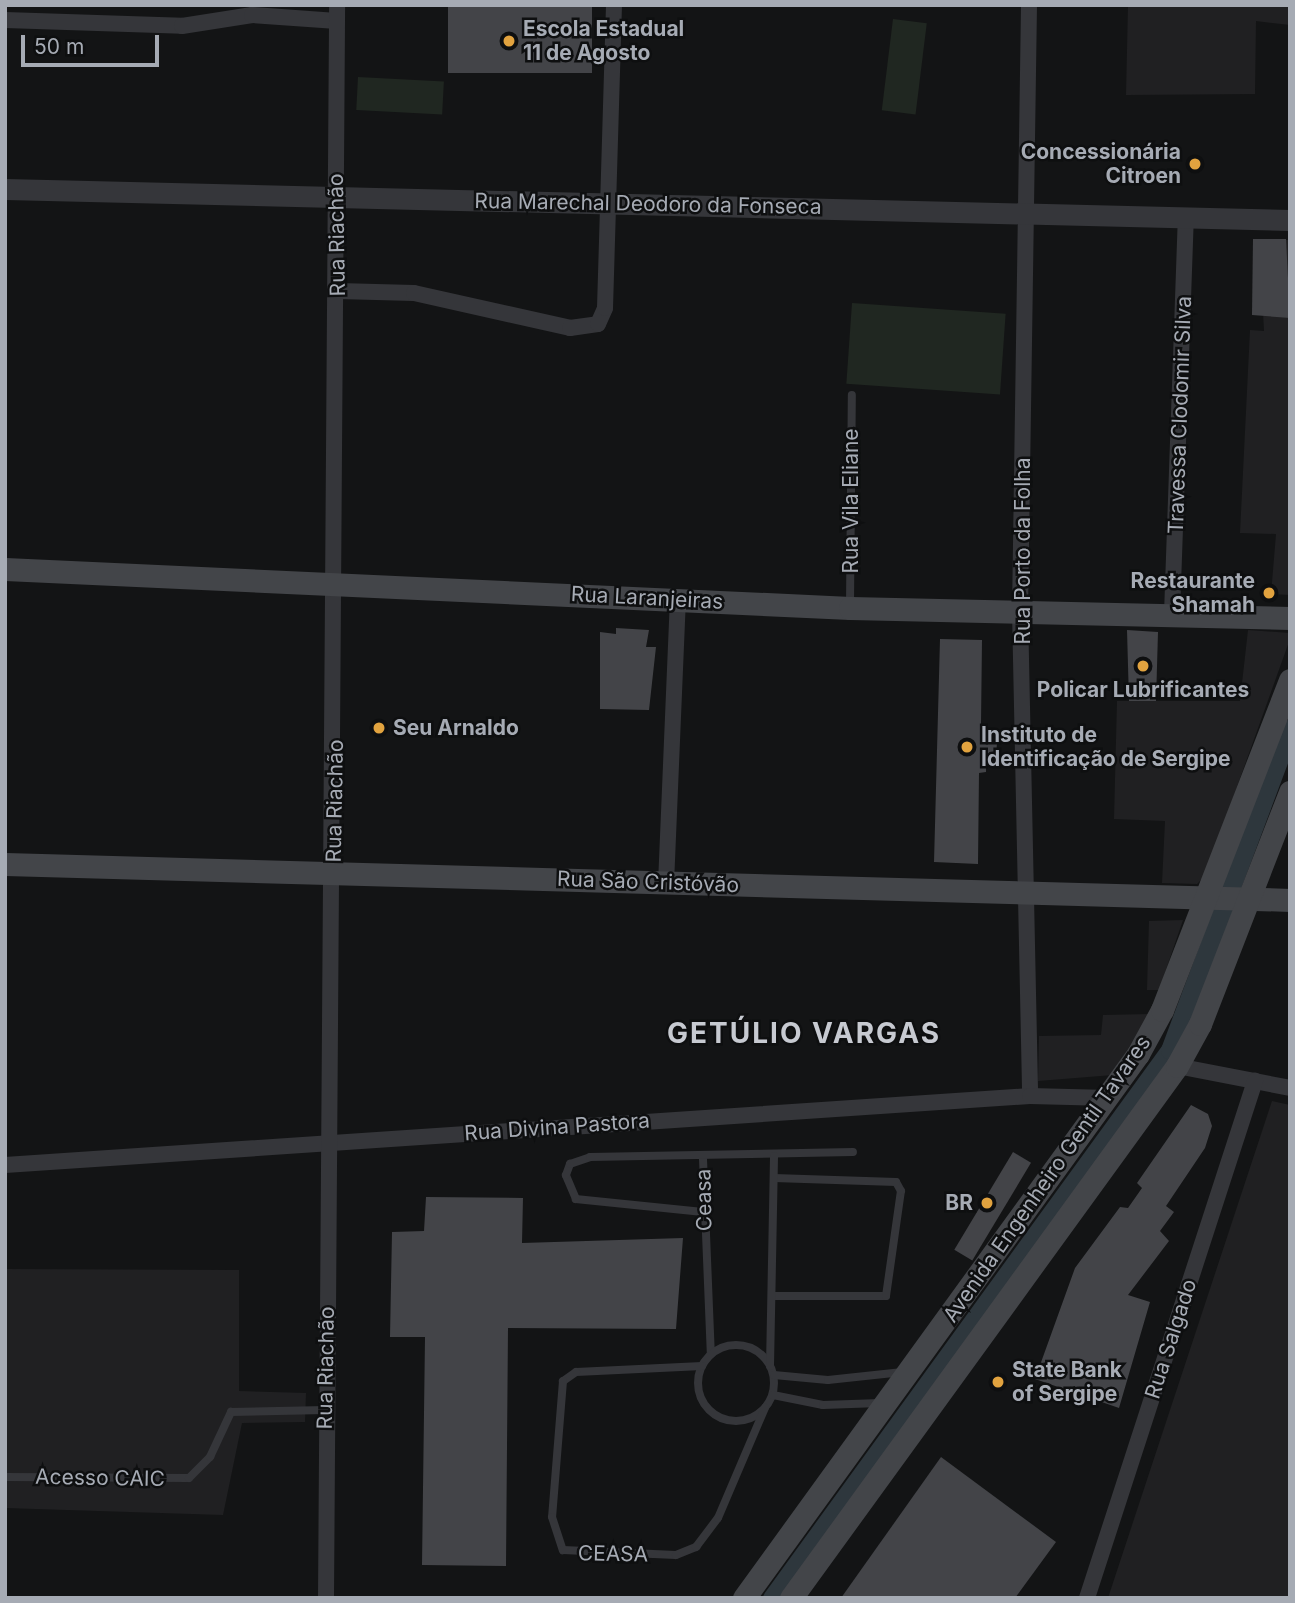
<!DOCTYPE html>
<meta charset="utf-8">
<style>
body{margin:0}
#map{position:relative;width:1295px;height:1603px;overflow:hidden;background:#131415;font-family:Inter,sans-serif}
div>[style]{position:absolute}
.built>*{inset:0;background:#202022}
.green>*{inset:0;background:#202721;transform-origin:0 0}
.canal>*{height:19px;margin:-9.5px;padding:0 9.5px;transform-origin:9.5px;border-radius:9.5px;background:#2e373d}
.building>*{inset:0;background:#434448;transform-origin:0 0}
.service>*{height:8px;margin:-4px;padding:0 4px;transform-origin:4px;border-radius:4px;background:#35363a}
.service>.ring{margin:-4px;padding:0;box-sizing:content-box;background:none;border:8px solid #35363a;border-radius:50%}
.minor>*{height:16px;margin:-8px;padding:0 8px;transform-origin:8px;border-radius:8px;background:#35363a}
.tertiary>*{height:21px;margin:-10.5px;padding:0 10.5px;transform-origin:10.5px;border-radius:10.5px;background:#35363a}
.secondary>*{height:23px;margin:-11.5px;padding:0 11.5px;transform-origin:11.5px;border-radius:11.5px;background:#434549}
.dots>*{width:19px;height:19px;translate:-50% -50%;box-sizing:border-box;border:4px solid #0e0f10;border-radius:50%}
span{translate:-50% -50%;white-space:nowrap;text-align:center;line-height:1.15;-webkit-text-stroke:5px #0e0f10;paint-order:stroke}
.poi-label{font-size:21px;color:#a6abb4;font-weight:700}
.left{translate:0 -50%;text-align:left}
.right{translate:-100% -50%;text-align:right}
.street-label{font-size:21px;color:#a6abb4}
.district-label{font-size:28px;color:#c7cad1;font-weight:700;letter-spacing:2px}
.frame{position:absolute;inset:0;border:7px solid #a6abb4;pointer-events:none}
.scale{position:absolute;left:21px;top:35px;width:138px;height:32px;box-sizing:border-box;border:4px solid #a6abb4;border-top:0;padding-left:9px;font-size:21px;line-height:24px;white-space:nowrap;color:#a6abb4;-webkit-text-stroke:5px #0e0f10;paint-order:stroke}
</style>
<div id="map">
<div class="built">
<i style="clip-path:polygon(1128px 5px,1290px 5px,1290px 25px,1256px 21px,1255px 94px,1126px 95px)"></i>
<i style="clip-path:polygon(1286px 240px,1290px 240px,1290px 595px,1271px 594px,1276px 534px,1240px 533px,1250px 330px,1264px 331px,1263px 312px,1283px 313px)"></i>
<i style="clip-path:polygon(1248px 630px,1290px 633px,1290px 639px,1205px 876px,1197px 884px,1162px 883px,1165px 821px,1114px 819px,1117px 701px,1240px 701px)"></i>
<i style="clip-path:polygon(1183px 920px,1159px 990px,1147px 990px,1149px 921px)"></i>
<i style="clip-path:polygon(1150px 1014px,1113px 1075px,1038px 1081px,1039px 1036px,1101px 1035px,1103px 1015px)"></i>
<i style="clip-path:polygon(1272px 1101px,1290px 1105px,1290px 1598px,1108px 1598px)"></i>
<i style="clip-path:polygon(5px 1269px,239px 1270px,239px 1391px,306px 1393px,305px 1422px,242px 1423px,223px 1515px,5px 1508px)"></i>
</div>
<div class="green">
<i style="left:893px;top:19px;width:34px;height:92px;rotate:7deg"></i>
<i style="left:358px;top:77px;width:86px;height:33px;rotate:3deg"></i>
<i style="left:852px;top:303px;width:154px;height:81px;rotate:4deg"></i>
</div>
<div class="canal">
<i style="left:772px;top:1598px;width:677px;rotate:-54.01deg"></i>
<i style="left:1170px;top:1050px;width:343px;rotate:-69.5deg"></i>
</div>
<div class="building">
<i style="left:448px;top:5px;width:144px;height:68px"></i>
<i style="clip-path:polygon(1253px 239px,1286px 239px,1290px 318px,1252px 315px)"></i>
<i style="clip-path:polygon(616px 628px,649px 630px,646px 647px,656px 647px,649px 710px,600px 709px,600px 632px,616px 634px)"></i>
<i style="clip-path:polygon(1127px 630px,1158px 632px,1156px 701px,1129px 701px)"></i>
<i style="clip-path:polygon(940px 639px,982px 640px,981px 724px,987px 726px,987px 741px,997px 741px,996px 762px,986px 761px,986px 772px,979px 773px,978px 864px,934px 862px)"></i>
<i style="clip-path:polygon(1191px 1105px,1208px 1114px,1212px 1126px,1205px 1148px,1166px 1206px,1174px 1212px,1160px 1231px,1169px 1241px,1128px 1295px,1150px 1302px,1119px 1408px,1035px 1379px,1075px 1268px,1120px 1207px,1128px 1208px,1142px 1188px,1137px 1183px)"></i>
<i style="left:1013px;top:1152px;width:21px;height:114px;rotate:31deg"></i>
<i style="clip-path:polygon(426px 1197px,523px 1198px,522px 1243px,683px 1238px,676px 1329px,508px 1328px,506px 1566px,422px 1565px,425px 1337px,390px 1337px,392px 1232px,424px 1231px)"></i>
<i style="clip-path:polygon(941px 1457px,1056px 1542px,1015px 1598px,841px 1598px)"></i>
</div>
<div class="service">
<i style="left:850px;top:605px;width:210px;rotate:-89.5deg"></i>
<i style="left:703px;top:1159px;width:195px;rotate:87.7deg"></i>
<i style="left:703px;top:1212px;width:128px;rotate:-174.2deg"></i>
<i style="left:576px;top:1199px;width:26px;rotate:-113deg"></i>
<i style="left:566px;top:1175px;width:12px;rotate:-70deg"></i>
<i style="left:570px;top:1164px;width:21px;rotate:-19deg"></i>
<i style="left:590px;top:1157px;width:263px;rotate:-1.1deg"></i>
<i style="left:772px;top:1296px;width:114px"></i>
<i style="left:886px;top:1296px;width:106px;rotate:-81.9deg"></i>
<i style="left:901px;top:1191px;width:10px;rotate:-119deg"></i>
<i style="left:896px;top:1182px;width:122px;rotate:-178.1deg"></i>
<i class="ring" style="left:698px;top:1345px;width:68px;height:68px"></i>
<i style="left:702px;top:1366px;width:126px;rotate:177.3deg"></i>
<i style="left:576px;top:1372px;width:16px;rotate:145deg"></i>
<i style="left:563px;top:1381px;width:136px;rotate:94.6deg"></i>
<i style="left:552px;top:1517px;width:35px;rotate:72deg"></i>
<i style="left:563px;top:1550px;width:113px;rotate:2.5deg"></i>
<i style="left:676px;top:1555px;width:22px;rotate:-22deg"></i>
<i style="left:696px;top:1547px;width:36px;rotate:-53deg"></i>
<i style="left:718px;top:1518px;width:120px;rotate:-66.9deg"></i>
<i style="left:770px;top:1366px;width:210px;rotate:-88.9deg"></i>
<i style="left:774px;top:1375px;width:54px;rotate:5.3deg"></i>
<i style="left:828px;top:1380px;width:75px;rotate:-6.1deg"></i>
<i style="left:773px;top:1395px;width:51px;rotate:11.3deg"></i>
<i style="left:823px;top:1405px;width:57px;rotate:-2deg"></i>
<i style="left:5px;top:1477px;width:184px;rotate:0.3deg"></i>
<i style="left:189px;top:1478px;width:30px;rotate:-45deg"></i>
<i style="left:210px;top:1457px;width:50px;rotate:-65deg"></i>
<i style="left:231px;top:1412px;width:94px;rotate:-1.2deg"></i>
</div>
<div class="minor">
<i style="left:1029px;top:5px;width:606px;rotate:90.85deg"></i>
<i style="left:1020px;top:611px;width:485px;rotate:88.8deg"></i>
<i style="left:5px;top:20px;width:177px;rotate:1.9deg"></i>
<i style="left:182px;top:26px;width:71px;rotate:-8.9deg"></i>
<i style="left:252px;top:15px;width:85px;rotate:4deg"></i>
<i style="left:338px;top:291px;width:76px;rotate:1.5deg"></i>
<i style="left:414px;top:293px;width:160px;rotate:12.6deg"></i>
<i style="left:570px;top:328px;width:28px;rotate:-8deg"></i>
<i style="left:598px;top:324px;width:17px;rotate:-66deg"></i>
<i style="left:605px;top:308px;width:303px;rotate:-88.3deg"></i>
<i style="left:1172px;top:614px;width:397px;rotate:-88deg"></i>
<i style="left:666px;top:884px;width:284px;rotate:-87.6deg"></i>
<i style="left:1177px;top:1066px;width:115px;rotate:11deg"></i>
<i style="left:5px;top:1165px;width:1027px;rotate:-3.85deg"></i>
<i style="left:1030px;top:1096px;width:79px;rotate:1.5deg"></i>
<i style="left:326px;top:1598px;width:1593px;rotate:-89.6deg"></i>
<i style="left:1087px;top:1598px;width:544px;rotate:-72deg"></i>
</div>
<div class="tertiary">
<i style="left:5px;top:189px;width:1285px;rotate:1.38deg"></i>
</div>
<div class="secondary">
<i style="left:5px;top:569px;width:846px;rotate:2.64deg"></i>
<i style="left:850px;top:608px;width:440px;rotate:1.3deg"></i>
<i style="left:5px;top:864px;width:1286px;rotate:1.6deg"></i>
<i style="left:744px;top:1598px;width:672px;rotate:-54.09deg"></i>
<i style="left:1138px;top:1054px;width:50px;rotate:-61.4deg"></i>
<i style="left:1162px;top:1010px;width:354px;rotate:-68.8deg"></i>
<i style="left:791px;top:1598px;width:657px;rotate:-54.04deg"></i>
<i style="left:1177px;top:1066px;width:48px;rotate:-61.3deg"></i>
<i style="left:1200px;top:1024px;width:249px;rotate:-68.8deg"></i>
</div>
<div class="dots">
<i style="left:509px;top:41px;background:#e2a33f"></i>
<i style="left:1195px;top:164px;background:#e2a33f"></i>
<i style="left:1269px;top:593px;background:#e2a33f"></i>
<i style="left:1143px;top:666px;background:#e2a33f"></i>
<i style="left:379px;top:728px;background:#e2a33f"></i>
<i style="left:967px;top:747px;background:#e2a33f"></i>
<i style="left:987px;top:1203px;background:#e2a33f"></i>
<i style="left:998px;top:1382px;background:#e2a33f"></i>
</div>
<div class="poi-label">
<span class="left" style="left:523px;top:41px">Escola Estadual<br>11 de Agosto</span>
<span class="right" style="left:1181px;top:164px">Concessionária<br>Citroen</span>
<span class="right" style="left:1255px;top:593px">Restaurante<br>Shamah</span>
<span style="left:1143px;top:690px">Policar Lubrificantes</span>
<span class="left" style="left:393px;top:728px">Seu Arnaldo</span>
<span class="left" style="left:981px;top:747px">Instituto de<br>Identificação de Sergipe</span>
<span class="right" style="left:973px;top:1203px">BR</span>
<span class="left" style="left:1012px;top:1382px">State Bank<br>of Sergipe</span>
</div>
<div class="street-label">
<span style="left:648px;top:204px;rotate:1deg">Rua Marechal Deodoro da Fonseca</span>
<span style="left:337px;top:235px;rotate:-91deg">Rua Riachão</span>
<span style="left:1180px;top:415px;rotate:-88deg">Travessa Clodomir Silva</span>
<span style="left:851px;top:501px;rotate:-90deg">Rua Vila Eliane</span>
<span style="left:1023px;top:551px;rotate:-90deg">Rua Porto da Folha</span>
<span style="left:647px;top:598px;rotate:3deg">Rua Laranjeiras</span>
<span style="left:335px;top:801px;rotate:-89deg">Rua Riachão</span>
<span style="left:648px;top:882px;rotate:2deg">Rua São Cristóvão</span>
<span style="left:557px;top:1127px;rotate:-4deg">Rua Divina Pastora</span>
<span style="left:1047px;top:1179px;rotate:-55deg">Avenida Engenheiro Gentil Tavares</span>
<span style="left:704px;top:1200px;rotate:-91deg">Ceasa</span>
<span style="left:1171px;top:1339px;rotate:-72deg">Rua Salgado</span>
<span style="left:326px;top:1368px;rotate:-89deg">Rua Riachão</span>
<span style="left:100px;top:1478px;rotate:1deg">Acesso CAIC</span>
<span style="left:613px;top:1554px;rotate:1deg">CEASA</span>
</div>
<div class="district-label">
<span style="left:804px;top:1033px">GETÚLIO VARGAS</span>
</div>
<div class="frame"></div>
<div class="scale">50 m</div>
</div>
